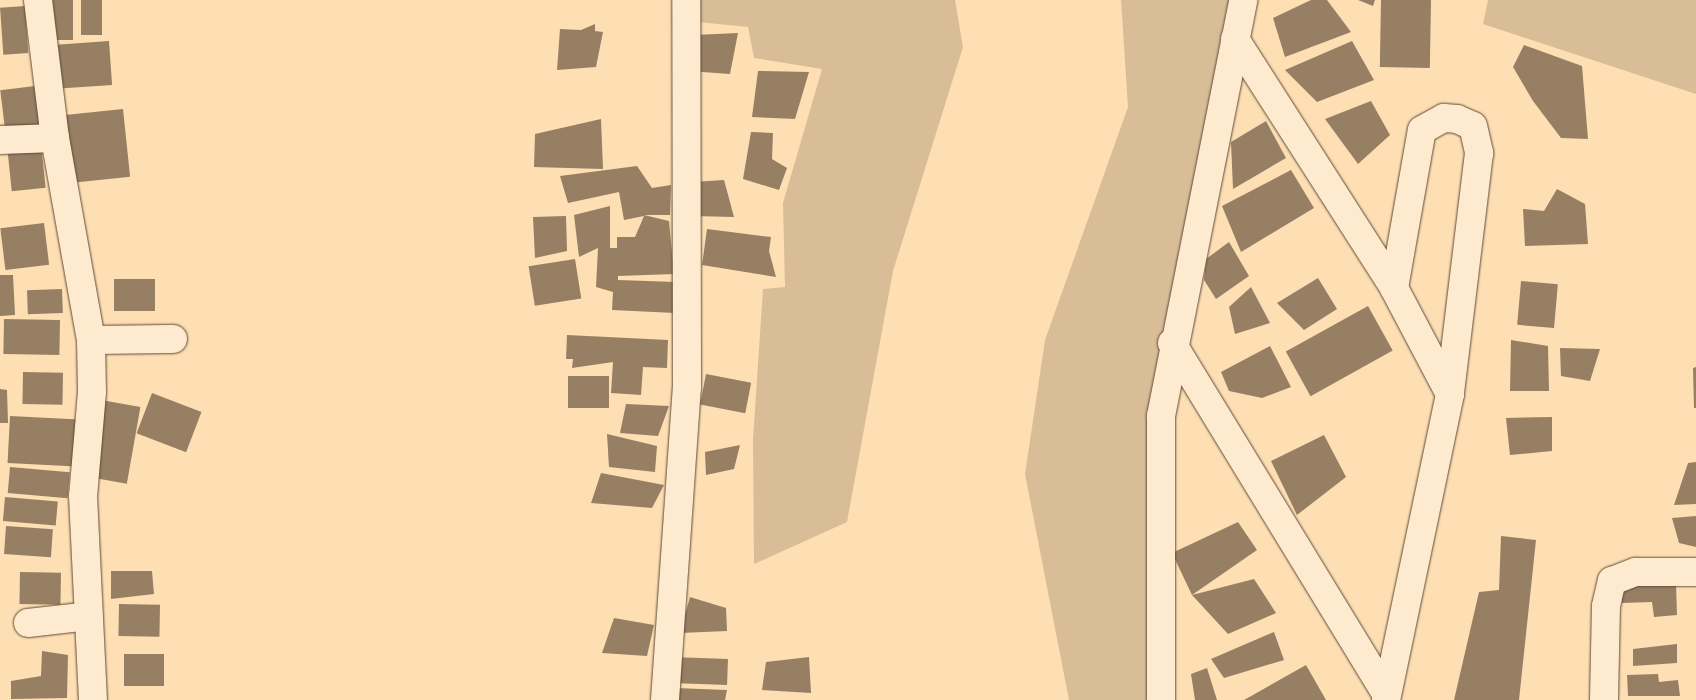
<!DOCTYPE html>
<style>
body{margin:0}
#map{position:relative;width:1696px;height:700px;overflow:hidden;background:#fedfb3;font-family:"IM FELL DW Pica",serif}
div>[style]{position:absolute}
.green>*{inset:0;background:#d9bd97}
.building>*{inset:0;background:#977f64;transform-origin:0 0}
.roads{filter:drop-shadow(0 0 1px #5d4a38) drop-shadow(0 0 1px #5d4a38)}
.minor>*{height:28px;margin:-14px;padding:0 14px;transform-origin:14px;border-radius:14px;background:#feeace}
span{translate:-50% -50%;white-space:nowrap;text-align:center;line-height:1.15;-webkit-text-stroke:4.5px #feeace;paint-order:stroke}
</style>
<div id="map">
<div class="green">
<i style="clip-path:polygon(698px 0,955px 0,963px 47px,893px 271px,847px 522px,754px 564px,753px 439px,763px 289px,785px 287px,783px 203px,822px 69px,754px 58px,748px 27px,698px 22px)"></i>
<i style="clip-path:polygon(1121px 0,1246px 0,1158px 480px,1156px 700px,1069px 700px,1025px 474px,1045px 340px,1128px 107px)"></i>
<i style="clip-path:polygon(1488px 0,1696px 0,1696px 94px,1483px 24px)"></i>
</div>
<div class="building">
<i style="left:46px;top:0;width:27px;height:40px"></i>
<i style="left:81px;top:0;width:21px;height:35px"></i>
<i style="clip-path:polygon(1311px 0,1327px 0,1351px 32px,1285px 57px,1273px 18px)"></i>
<i style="clip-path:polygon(1358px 0,1375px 0,1373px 6px)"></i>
<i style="left:1431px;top:0;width:68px;height:50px;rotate:91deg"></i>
<i style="left:25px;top:6px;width:47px;height:25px;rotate:86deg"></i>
<i style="clip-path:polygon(595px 24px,595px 31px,603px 32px,596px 67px,557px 70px,560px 29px,581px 30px)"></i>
<i style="clip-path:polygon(738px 33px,730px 74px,688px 71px,694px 35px)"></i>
<i style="left:109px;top:41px;width:44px;height:56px;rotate:86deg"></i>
<i style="clip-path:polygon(1352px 41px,1374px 80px,1317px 102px,1285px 70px)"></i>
<i style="clip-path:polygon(1524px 45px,1582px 66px,1588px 139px,1561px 138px,1533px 101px,1513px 67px)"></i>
<i style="clip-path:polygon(758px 71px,809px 72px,795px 119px,752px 117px)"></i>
<i style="left:35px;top:86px;width:41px;height:35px;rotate:83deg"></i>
<i style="clip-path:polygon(1371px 101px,1390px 135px,1358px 164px,1325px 119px)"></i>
<i style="left:123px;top:109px;width:68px;height:58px;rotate:84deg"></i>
<i style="clip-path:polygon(601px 119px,603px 169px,534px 167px,535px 134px)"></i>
<i style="clip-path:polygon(1266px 121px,1286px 158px,1233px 189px,1231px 142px)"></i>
<i style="clip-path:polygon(751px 132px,773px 133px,772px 159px,787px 168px,779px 190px,743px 179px)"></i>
<i style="left:41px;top:144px;width:44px;height:34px;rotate:84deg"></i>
<i style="clip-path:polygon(637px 166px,652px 188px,671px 185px,670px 215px,644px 215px,669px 221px,674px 274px,618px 276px,618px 280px,675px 282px,675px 313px,612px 310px,613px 292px,596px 287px,598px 248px,579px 257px,574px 215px,610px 206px,610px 248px,617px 248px,617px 237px,635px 237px,644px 216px,624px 220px,619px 192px,568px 203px,560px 176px)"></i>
<i style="clip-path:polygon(1291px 170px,1314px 208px,1241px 252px,1222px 206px)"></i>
<i style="clip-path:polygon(724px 180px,734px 217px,693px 216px,692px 182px)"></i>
<i style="clip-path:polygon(1557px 189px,1585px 204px,1588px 244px,1525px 246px,1523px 209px,1544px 211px)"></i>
<i style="clip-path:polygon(566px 216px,567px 251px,535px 258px,533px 217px)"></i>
<i style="left:44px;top:223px;width:42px;height:44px;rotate:83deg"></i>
<i style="clip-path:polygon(707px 229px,771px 237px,769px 251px,776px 277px,702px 265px)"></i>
<i style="clip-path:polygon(1229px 242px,1249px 276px,1216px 299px,1204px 280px,1206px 259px)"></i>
<i style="left:575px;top:259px;width:40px;height:47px;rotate:81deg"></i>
<i style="clip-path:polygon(0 275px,13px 275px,15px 315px,0 316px)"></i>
<i style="clip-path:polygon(1318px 278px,1337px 309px,1304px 330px,1277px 303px)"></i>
<i style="left:114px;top:279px;width:41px;height:32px"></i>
<i style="left:1521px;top:281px;width:37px;height:44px;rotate:5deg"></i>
<i style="clip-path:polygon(1251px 287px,1270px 323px,1235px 334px,1229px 307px)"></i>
<i style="left:62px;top:289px;width:24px;height:35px;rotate:88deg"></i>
<i style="left:1368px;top:306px;width:51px;height:94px;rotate:61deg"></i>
<i style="left:4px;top:319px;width:56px;height:35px;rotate:1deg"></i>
<i style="clip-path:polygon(567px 335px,668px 340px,667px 368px,643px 367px,641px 395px,611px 393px,613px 362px,572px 368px,573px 359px,566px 359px)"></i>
<i style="clip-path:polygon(1511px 340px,1548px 346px,1549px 391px,1510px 391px)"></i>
<i style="clip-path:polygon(1270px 346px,1291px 387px,1262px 398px,1229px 391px,1221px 372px)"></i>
<i style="clip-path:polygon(1560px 348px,1600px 349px,1590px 381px,1561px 376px)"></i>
<i style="clip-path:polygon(1696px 367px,1696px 408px,1694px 408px,1693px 368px)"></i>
<i style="left:23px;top:372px;width:40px;height:32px;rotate:1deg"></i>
<i style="left:706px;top:374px;width:46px;height:31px;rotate:11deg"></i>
<i style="left:568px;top:376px;width:41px;height:32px"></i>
<i style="clip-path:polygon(0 389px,7px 390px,8px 423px,0 423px)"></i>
<i style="left:152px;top:393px;width:53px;height:43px;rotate:21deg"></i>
<i style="left:101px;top:400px;width:40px;height:78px;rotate:10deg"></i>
<i style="clip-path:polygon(626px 404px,669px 406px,658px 436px,620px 433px)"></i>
<i style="left:10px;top:416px;width:69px;height:47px;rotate:3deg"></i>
<i style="clip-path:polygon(1552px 417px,1552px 451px,1510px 455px,1506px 418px)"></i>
<i style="clip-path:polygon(607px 434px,657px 446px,655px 472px,609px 467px)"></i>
<i style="clip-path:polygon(1324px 435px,1346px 477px,1297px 515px,1271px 461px)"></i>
<i style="clip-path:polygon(740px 445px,734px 469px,706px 475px,705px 452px)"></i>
<i style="clip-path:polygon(1696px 462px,1696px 504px,1674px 505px,1688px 463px)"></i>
<i style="left:10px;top:467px;width:60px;height:26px;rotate:5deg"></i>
<i style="clip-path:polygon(601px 473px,664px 485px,652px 508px,591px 503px)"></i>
<i style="left:5px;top:497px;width:53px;height:24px;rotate:5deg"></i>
<i style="clip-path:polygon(1696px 516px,1696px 547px,1679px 543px,1672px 518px)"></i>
<i style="clip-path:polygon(1238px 522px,1257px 550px,1192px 595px,1172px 553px)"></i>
<i style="left:6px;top:526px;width:47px;height:28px;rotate:4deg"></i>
<i style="clip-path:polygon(1501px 536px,1536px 540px,1519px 700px,1454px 700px,1479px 592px,1499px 590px)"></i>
<i style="clip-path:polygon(111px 571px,152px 571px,154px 594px,111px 599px)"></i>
<i style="left:20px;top:572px;width:41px;height:32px;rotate:1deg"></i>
<i style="clip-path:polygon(1254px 579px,1276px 613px,1228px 634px,1192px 595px)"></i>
<i style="clip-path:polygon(1676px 583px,1677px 615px,1654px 617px,1652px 602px,1622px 603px,1622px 586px)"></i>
<i style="clip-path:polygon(690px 597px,726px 608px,727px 631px,680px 633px)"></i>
<i style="left:119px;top:604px;width:41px;height:32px;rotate:1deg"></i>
<i style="clip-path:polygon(614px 618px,654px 625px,647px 656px,602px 653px)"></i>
<i style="clip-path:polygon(1274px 632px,1284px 660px,1224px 678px,1211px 659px)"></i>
<i style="clip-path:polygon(1677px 644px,1677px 663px,1633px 666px,1633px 649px)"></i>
<i style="clip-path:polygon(42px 651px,68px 655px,67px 698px,11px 699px,11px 681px,41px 676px)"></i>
<i style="left:124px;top:654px;width:40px;height:32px"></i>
<i style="left:673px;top:657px;width:55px;height:26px;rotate:2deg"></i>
<i style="clip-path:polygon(809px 657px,811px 693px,762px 690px,766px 662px)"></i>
<i style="clip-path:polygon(1306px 665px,1326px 700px,1244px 700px)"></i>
<i style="clip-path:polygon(1207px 668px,1217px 700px,1195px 700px,1191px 674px)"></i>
<i style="clip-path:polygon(1658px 674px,1659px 682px,1678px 680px,1680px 696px,1628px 696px,1627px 675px)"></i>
<i style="clip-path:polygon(675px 688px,727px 690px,725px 700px,672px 700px)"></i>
</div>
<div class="roads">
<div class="minor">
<i style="left:38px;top:0;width:139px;rotate:83deg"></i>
<i style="left:55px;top:138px;width:205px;rotate:79.9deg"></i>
<i style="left:91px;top:340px;width:52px;rotate:88.9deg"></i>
<i style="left:92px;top:392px;width:104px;rotate:94.9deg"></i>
<i style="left:83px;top:496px;width:204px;rotate:87.2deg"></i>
<i style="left:1235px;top:39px;width:295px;rotate:57.4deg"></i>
<i style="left:1394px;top:288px;width:120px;rotate:62.2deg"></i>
<i style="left:1450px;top:394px;width:313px;rotate:101.8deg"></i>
<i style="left:0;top:140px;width:55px;rotate:-2.1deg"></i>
<i style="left:1394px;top:288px;width:160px;rotate:-80deg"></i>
<i style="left:1422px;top:130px;width:25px;rotate:-29deg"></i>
<i style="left:1444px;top:118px;width:13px;rotate:4deg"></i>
<i style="left:1457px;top:119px;width:17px;rotate:24deg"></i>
<i style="left:1473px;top:126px;width:28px;rotate:77deg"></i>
<i style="left:1479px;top:153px;width:243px;rotate:96.9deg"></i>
<i style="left:91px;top:340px;width:82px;rotate:-0.7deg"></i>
<i style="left:1172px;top:343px;width:410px;rotate:58.6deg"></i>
<i style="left:28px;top:623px;width:61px;rotate:-6.5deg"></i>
<i style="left:665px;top:700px;width:313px;rotate:-86deg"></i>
<i style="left:687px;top:388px;width:388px;rotate:-90.1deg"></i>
<i style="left:1161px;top:700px;width:284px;rotate:-90deg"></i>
<i style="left:1161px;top:416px;width:424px;rotate:-78.8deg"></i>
<i style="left:1604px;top:700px;width:94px;rotate:-88.8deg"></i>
<i style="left:1606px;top:606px;width:26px;rotate:-77deg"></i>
<i style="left:1612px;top:581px;width:26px;rotate:-21deg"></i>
<i style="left:1636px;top:572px;width:60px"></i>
</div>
</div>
</div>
